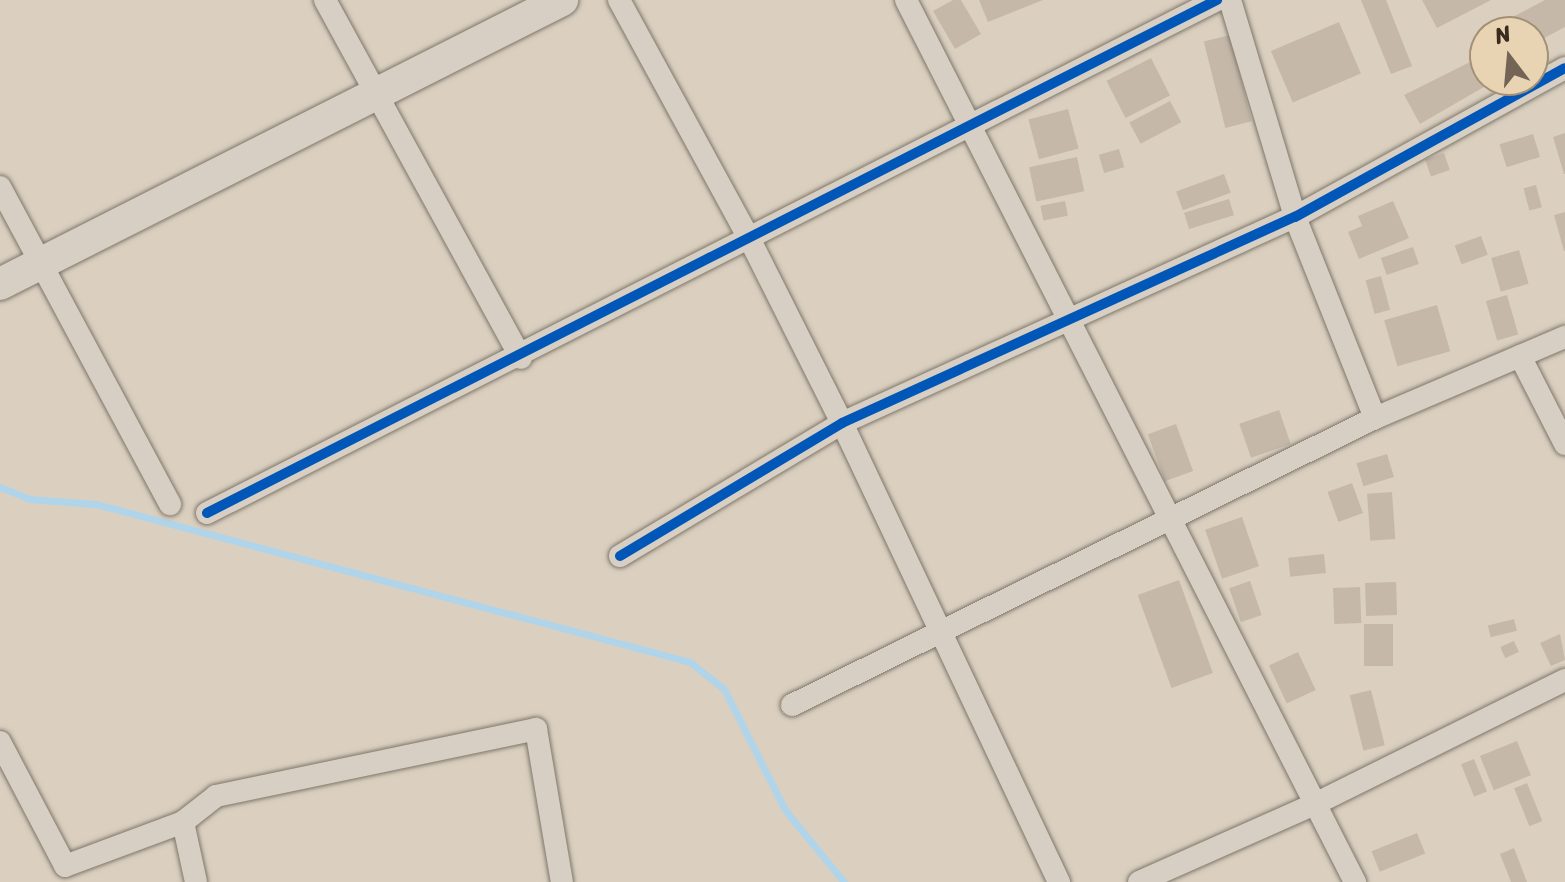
<!DOCTYPE html>
<style>
body{margin:0}
#map{position:relative;width:1565px;height:882px;overflow:hidden;background:#dbd0bf;font-family:Sriracha,sans-serif}
div>[style]{position:absolute}
.stream>*{height:7px;margin:-3.5px;padding:0 3.5px;transform-origin:3.5px;border-radius:3.5px;background:#b0d4ea}
.building>*{inset:0;background:#c5b8a9;transform-origin:0 0}
.roads{filter:drop-shadow(0 0 2px #7e766b) drop-shadow(0 0 2px #7e766b)}
.street>*{height:22px;margin:-11px;padding:0 11px;transform-origin:11px;border-radius:11px;background:#d7cfc3}
.secondary>*{height:32px;margin:-16px;padding:0 16px;transform-origin:16px;border-radius:16px;background:#d7cfc3}
.cycleway>*{height:10px;margin:-5px;padding:0 5px;transform-origin:5px;border-radius:5px;background:#0057b8}
span{translate:-50% -50%;white-space:nowrap;text-align:center;line-height:1.15;-webkit-text-stroke:6px #e8d4b2;paint-order:stroke}
.north{position:absolute;left:1469px;top:16px;width:80px;height:80px;box-sizing:border-box;background:#e8d4b2;border:2px solid #a39077;border-radius:50%;rotate:344deg;font-size:22px;font-weight:700;line-height:32px;text-align:center;color:#3b2a1e}
.north::after{content:'';display:block;margin:auto;width:28px;height:36px;background:#736456;clip-path:polygon(50% 0,100% 100%,50% 72%,0 100%)}
</style>
<div id="map">
<div class="stream">
<i style="left:0;top:487px;width:31px;rotate:22deg"></i>
<i style="left:29px;top:499px;width:67px;rotate:4.3deg"></i>
<i style="left:96px;top:504px;width:615px;rotate:14.9deg"></i>
<i style="left:690px;top:662px;width:43px;rotate:38.5deg"></i>
<i style="left:724px;top:689px;width:136px;rotate:63.2deg"></i>
<i style="left:785px;top:810px;width:93px;rotate:50.7deg"></i>
</div>
<div class="building">
<i style="clip-path:polygon(953px 0,961px 0,981px 34px,955px 49px,933px 11px)"></i>
<i style="clip-path:polygon(979px 0,1043px 0,988px 22px)"></i>
<i style="clip-path:polygon(1361px 0,1386px 0,1412px 66px,1391px 74px)"></i>
<i style="clip-path:polygon(1422px 0,1491px 0,1437px 28px)"></i>
<i style="clip-path:polygon(1545px 0,1565px 0,1565px 27px,1533px 44px,1533px 32px,1516px 32px,1509px 19px)"></i>
<i style="left:1339px;top:22px;width:56px;height:74px;rotate:67deg"></i>
<i style="left:1230px;top:35px;width:89px;height:27px;rotate:76deg"></i>
<i style="left:1151px;top:58px;width:42px;height:50px;rotate:63deg"></i>
<i style="clip-path:polygon(1474px 60px,1489px 84px,1420px 124px,1404px 95px)"></i>
<i style="left:1170px;top:101px;width:24px;height:46px;rotate:62deg"></i>
<i style="left:1068px;top:109px;width:41px;height:41px;rotate:75deg"></i>
<i style="clip-path:polygon(1565px 133px,1565px 174px,1564px 174px,1553px 137px)"></i>
<i style="left:1533px;top:134px;width:24px;height:35px;rotate:73deg"></i>
<i style="left:1119px;top:149px;width:19px;height:21px;rotate:74deg"></i>
<i style="left:1444px;top:153px;width:18px;height:20px;rotate:71deg"></i>
<i style="left:1077px;top:157px;width:35px;height:49px;rotate:78deg"></i>
<i style="left:1224px;top:174px;width:20px;height:51px;rotate:70deg"></i>
<i style="left:1536px;top:185px;width:23px;height:13px;rotate:75deg"></i>
<i style="left:1229px;top:199px;width:17px;height:47px;rotate:73deg"></i>
<i style="left:1065px;top:201px;width:15px;height:25px;rotate:79deg"></i>
<i style="clip-path:polygon(1393px 201px,1409px 238px,1359px 259px,1348px 232px,1362px 226px,1358px 216px)"></i>
<i style="clip-path:polygon(1565px 212px,1565px 251px,1564px 251px,1554px 215px)"></i>
<i style="left:1481px;top:236px;width:20px;height:28px;rotate:70deg"></i>
<i style="left:1413px;top:247px;width:18px;height:34px;rotate:71deg"></i>
<i style="left:1519px;top:250px;width:35px;height:29px;rotate:74deg"></i>
<i style="left:1381px;top:276px;width:35px;height:16px;rotate:75deg"></i>
<i style="left:1507px;top:295px;width:41px;height:22px;rotate:74deg"></i>
<i style="left:1437px;top:305px;width:48px;height:55px;rotate:74deg"></i>
<i style="left:1279px;top:410px;width:36px;height:42px;rotate:71deg"></i>
<i style="left:1176px;top:424px;width:50px;height:30px;rotate:70deg"></i>
<i style="left:1387px;top:454px;width:24px;height:32px;rotate:73deg"></i>
<i style="left:1352px;top:483px;width:32px;height:26px;rotate:70deg"></i>
<i style="left:1392px;top:492px;width:47px;height:25px;rotate:86deg"></i>
<i style="left:1242px;top:517px;width:52px;height:39px;rotate:71deg"></i>
<i style="left:1324px;top:554px;width:19px;height:36px;rotate:84deg"></i>
<i style="left:1179px;top:580px;width:99px;height:44px;rotate:70deg"></i>
<i style="left:1250px;top:581px;width:36px;height:22px;rotate:71deg"></i>
<i style="left:1396px;top:582px;width:33px;height:31px;rotate:88deg"></i>
<i style="left:1360px;top:587px;width:36px;height:27px;rotate:88deg"></i>
<i style="left:1514px;top:619px;width:12px;height:27px;rotate:76deg"></i>
<i style="left:1364px;top:624px;width:29px;height:42px"></i>
<i style="clip-path:polygon(1560px 634px,1565px 660px,1551px 666px,1540px 643px)"></i>
<i style="left:1514px;top:641px;width:12px;height:15px;rotate:66deg"></i>
<i style="left:1298px;top:652px;width:42px;height:32px;rotate:65deg"></i>
<i style="left:1371px;top:690px;width:57px;height:22px;rotate:76deg"></i>
<i style="left:1517px;top:741px;width:37px;height:40px;rotate:68deg"></i>
<i style="left:1474px;top:759px;width:35px;height:14px;rotate:68deg"></i>
<i style="left:1527px;top:783px;width:41px;height:14px;rotate:68deg"></i>
<i style="left:1417px;top:833px;width:22px;height:49px;rotate:68deg"></i>
<i style="clip-path:polygon(1514px 848px,1527px 882px,1511px 882px,1500px 854px)"></i>
</div>
<div class="roads">
<div class="street">
<i style="left:325px;top:0;width:408px;rotate:61.3deg"></i>
<i style="left:619px;top:0;width:273px;rotate:61.4deg"></i>
<i style="left:750px;top:240px;width:205px;rotate:63.3deg"></i>
<i style="left:842px;top:423px;width:508px;rotate:64.7deg"></i>
<i style="left:906px;top:0;width:990px;rotate:63.02deg"></i>
<i style="left:1230px;top:0;width:227px;rotate:73.3deg"></i>
<i style="left:1295px;top:217px;width:216px;rotate:68.3deg"></i>
<i style="left:0;top:187px;width:360px;rotate:61.8deg"></i>
<i style="left:1520px;top:356px;width:99px;rotate:62.9deg"></i>
<i style="left:207px;top:513px;width:1133px;rotate:-26.93deg"></i>
<i style="left:620px;top:556px;width:259px;rotate:-30.9deg"></i>
<i style="left:842px;top:423px;width:498px;rotate:-24.5deg"></i>
<i style="left:1295px;top:217px;width:308px;rotate:-28.9deg"></i>
<i style="left:792px;top:705px;width:650px;rotate:-26.21deg"></i>
<i style="left:1375px;top:418px;width:207px;rotate:-23.1deg"></i>
<i style="left:0;top:742px;width:140px;rotate:62.3deg"></i>
<i style="left:65px;top:866px;width:126px;rotate:-20.4deg"></i>
<i style="left:183px;top:822px;width:42px;rotate:-38.2deg"></i>
<i style="left:216px;top:796px;width:327px;rotate:-11.8deg"></i>
<i style="left:536px;top:729px;width:155px;rotate:80.4deg"></i>
<i style="left:183px;top:822px;width:61px;rotate:77.8deg"></i>
<i style="left:1139px;top:882px;width:193px;rotate:-23.9deg"></i>
<i style="left:1315px;top:804px;width:279px;rotate:-26.4deg"></i>
</div>
<div class="secondary">
<i style="left:0;top:284px;width:630px;rotate:-26.81deg"></i>
</div>
</div>
<div class="cycleway">
<i style="left:207px;top:513px;width:1133px;rotate:-26.93deg"></i>
<i style="left:620px;top:556px;width:259px;rotate:-30.9deg"></i>
<i style="left:842px;top:423px;width:498px;rotate:-24.5deg"></i>
<i style="left:1295px;top:217px;width:308px;rotate:-28.9deg"></i>
</div>
<div class="north">N</div>
</div>
